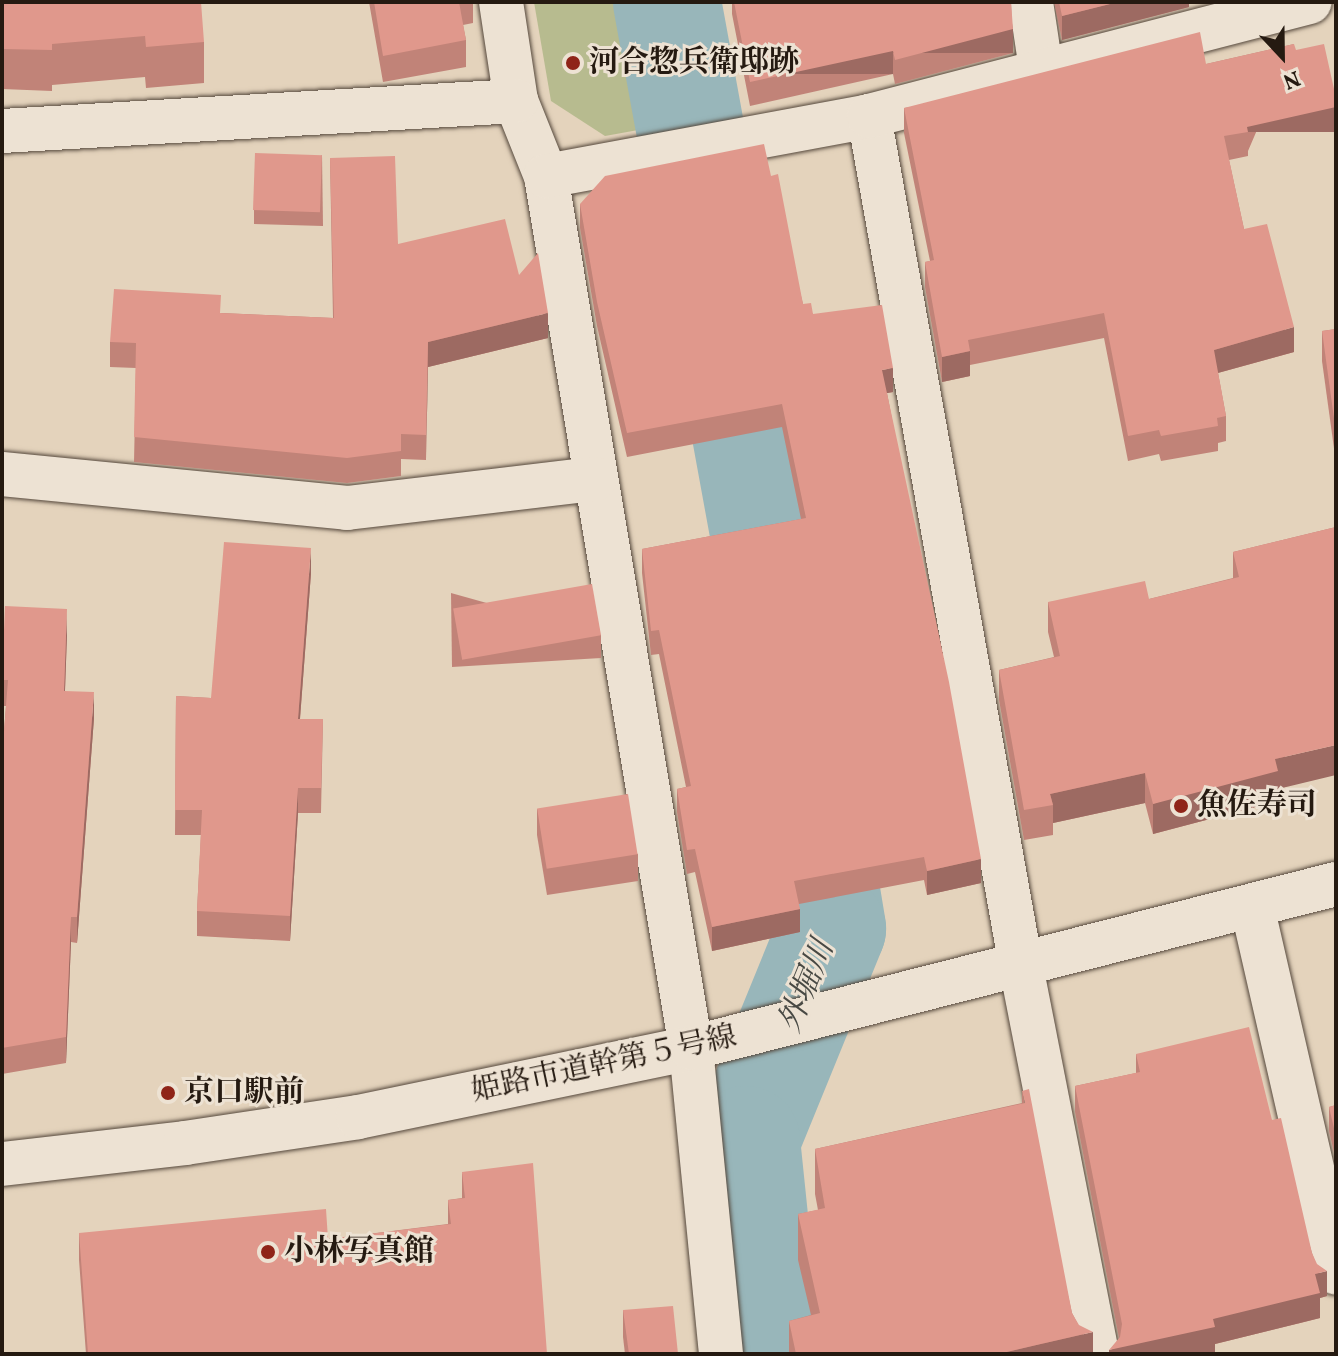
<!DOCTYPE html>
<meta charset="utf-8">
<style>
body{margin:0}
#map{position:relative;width:1338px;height:1356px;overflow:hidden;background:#e4d3bc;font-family:Vollkorn,"Noto Serif JP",serif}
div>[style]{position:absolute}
.green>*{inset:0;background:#b7bb8f}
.river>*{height:108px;margin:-54px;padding:0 54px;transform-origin:54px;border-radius:54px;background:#98b6ba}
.roads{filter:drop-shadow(0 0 2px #55483c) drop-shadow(0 0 2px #55483c)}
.street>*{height:44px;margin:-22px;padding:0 22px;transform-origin:22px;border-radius:22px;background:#ede2d3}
.secondary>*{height:44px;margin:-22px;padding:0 22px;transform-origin:22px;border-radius:22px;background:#ede2d3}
.wall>*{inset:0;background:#c18378}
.shaded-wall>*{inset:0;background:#9d6a62;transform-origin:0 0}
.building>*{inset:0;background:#e0988c;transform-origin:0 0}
.dots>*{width:22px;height:22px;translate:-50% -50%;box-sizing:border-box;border:4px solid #ede2d3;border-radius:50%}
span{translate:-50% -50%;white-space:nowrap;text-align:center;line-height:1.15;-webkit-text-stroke:6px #ede2d3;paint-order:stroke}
.poi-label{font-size:30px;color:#251a11;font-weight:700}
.left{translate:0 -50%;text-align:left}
.street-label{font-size:30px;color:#251a11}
.water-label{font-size:32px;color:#484944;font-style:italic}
.frame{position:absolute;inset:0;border:4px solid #251a11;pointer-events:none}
.north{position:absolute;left:1242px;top:16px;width:80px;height:80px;-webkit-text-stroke:6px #ede2d3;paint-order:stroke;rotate:158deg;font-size:22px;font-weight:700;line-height:32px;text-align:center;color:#251a11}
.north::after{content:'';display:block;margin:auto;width:28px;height:36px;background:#251a11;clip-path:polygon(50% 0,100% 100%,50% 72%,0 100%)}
</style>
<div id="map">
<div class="green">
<i style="clip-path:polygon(534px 2px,694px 2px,716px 116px,605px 136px,551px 101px)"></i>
</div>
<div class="river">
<i style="left:667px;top:2px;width:689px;rotate:79.64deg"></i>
<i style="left:791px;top:680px;width:252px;rotate:80.6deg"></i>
<i style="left:832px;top:929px;width:228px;rotate:112.2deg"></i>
<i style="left:746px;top:1140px;width:215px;rotate:84.1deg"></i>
</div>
<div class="roads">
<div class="street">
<i style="left:501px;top:2px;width:100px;rotate:81.4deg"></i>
<i style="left:516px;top:101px;width:81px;rotate:68.2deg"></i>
<i style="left:546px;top:176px;width:884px;rotate:80.56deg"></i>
<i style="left:691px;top:1048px;width:307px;rotate:84.4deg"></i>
<i style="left:1031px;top:2px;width:68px;rotate:81.5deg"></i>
<i style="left:869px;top:116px;width:863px;rotate:79.86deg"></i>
<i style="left:1021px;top:966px;width:395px;rotate:78.9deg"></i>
<i style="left:2px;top:131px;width:515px;rotate:-3.34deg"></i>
<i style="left:546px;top:176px;width:329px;rotate:-10.5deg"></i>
<i style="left:869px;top:116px;width:455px;rotate:-14.5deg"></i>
<i style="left:2px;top:474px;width:347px;rotate:5.6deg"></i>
<i style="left:347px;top:508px;width:249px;rotate:-6.7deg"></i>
<i style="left:1252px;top:906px;width:376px;rotate:77.1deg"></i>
</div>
<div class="secondary">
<i style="left:2px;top:1164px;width:184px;rotate:-6.5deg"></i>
<i style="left:185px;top:1143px;width:175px;rotate:-8.5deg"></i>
<i style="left:358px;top:1117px;width:340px;rotate:-11.7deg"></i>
<i style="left:691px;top:1048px;width:666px;rotate:-14.27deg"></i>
</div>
</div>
<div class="wall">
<i style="clip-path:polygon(2px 2px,204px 42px,204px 83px,146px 88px,145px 77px,52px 85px,52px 91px,2px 89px)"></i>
<i style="clip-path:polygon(369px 2px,473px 2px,473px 23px,463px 25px,466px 40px,466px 67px,383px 82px)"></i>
<i style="clip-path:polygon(732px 2px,1011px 2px,1013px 53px,895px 84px,893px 74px,750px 106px,732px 14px)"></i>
<i style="clip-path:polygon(1054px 2px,1189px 2px,1189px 7px,1062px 40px)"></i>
<i style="clip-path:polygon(1294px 44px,1248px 151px,1248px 156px,1229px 160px,1244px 229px,1294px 352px,1218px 373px,1226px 416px,1226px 441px,1218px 443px,1218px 451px,1161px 461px,1159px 454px,1128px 461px,1104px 338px,970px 365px,970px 376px,942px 382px,925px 287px,925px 262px,930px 261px,904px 133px,904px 108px,1206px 64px)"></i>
<i style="clip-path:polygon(322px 155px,323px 226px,254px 224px,254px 210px)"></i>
<i style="clip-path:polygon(330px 158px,398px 244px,519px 275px,548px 338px,428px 367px,426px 460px,401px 459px,401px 476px,347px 483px,134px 462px,136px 368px,110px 367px,110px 342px,221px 313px,333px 318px)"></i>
<i style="clip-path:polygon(771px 176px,803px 304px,893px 392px,887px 393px,981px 883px,927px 895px,924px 880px,799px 904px,800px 932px,712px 951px,695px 872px,687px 874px,677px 812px,677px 789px,686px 787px,659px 654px,651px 655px,642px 573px,642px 549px,801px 519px,782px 427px,627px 457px,597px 326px,580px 228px,580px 204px)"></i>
<i style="clip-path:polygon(1336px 329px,1336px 463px,1322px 361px,1322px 331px)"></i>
<i style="clip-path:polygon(1336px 527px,1278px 789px,1278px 801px,1153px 834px,1145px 803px,1053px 823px,1053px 835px,1024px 840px,999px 700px,999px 670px,1054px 657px,1048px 632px,1048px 602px,1149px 599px,1233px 578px,1233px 552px)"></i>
<i style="clip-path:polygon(311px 573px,300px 719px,323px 719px,321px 813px,298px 813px,290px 941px,197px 936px,197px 911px,201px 835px,175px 835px,176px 696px,211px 698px)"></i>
<i style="clip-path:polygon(451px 593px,601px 635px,601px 658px,452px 667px)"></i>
<i style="clip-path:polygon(67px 634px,65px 691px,94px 718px,77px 943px,71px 942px,66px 1063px,2px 1074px,2px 757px,6px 706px,2px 706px,2px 678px)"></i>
<i style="clip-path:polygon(537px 809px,638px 854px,638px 881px,547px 895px,537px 835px)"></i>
<i style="clip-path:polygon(1136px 1054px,1272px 1120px,1312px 1253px,1327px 1296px,1320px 1298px,1320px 1318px,1215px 1344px,1215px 1352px,1207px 1354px,1109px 1354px,1119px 1338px,1075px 1112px,1075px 1086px,1136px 1073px)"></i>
<i style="clip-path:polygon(1022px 1091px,1072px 1313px,1093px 1354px,789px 1354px,789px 1321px,811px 1315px,798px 1260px,798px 1214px,818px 1210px,815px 1194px,815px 1149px,1022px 1103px)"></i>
<i style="clip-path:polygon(1336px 1105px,1336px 1161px,1329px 1131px,1329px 1107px)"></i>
<i style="clip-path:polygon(462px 1172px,547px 1354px,86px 1354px,79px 1260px,79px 1233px,328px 1239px,448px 1224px,448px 1200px,462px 1198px)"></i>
<i style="clip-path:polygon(623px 1310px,678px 1354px,625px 1354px,623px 1337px)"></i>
</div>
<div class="shaded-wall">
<i style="clip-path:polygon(1118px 2px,1189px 2px,1189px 7px,1062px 40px,1062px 16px)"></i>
<i style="left:1013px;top:29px;width:24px;height:122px;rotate:90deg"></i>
<i style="left:893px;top:51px;width:23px;height:146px;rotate:90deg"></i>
<i style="left:1336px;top:107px;width:25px;height:91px;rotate:90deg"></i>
<i style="clip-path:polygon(548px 313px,548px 338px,428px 367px,426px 460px,428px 342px)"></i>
<i style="clip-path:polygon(1294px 327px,1294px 352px,1214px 374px,1214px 350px)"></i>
<i style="clip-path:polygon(970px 351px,970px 376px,942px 382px,942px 357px)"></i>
<i style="clip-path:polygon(893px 368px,893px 392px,882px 394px,882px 370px)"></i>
<i style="clip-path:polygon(311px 548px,311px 573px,298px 744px,298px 719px)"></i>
<i style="clip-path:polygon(67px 609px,67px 634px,64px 717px,64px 691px)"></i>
<i style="clip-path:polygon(94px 692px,94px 718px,77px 943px,77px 917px)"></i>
<i style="clip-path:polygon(1336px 745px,1336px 775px,1278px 789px,1278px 801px,1153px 834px,1153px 804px,1275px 759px)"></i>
<i style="clip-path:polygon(1145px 773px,1145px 803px,1053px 823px,1053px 805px,1050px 794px)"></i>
<i style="clip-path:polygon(298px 788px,298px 813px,290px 941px,290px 916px)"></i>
<i style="clip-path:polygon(981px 859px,981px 883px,927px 895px,927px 871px)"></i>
<i style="clip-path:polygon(800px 909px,800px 932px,712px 951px,712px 927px)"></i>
<i style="clip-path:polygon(71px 917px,71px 942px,66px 1063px,66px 1037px)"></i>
<i style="clip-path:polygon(1327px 1271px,1327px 1296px,1320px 1298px,1320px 1318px,1215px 1344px,1215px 1352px,1207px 1354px,1109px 1354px,1109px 1350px,1213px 1319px,1315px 1274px)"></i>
<i style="clip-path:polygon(1093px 1332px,1093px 1354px,998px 1354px)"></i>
</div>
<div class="building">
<i style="clip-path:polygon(2px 2px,201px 2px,204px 42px,146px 47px,145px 36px,52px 44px,52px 50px,2px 49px)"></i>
<i style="clip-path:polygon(374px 2px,459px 2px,466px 40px,383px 56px)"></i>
<i style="clip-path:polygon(734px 2px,1011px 2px,1013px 29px,895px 60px,893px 51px,750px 82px)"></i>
<i style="clip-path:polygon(1059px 2px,1118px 2px,1062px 16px)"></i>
<i style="clip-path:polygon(1200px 32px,1206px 64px,1294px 44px,1296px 50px,1324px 44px,1336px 98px,1336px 107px,1247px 127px,1248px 132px,1224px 136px,1244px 229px,1267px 224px,1294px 327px,1214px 350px,1226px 416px,1217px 418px,1218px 426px,1161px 436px,1159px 430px,1128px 436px,1104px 313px,968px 340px,970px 351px,942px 357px,925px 262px,934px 260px,904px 108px)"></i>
<i style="clip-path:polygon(764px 144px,771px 176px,778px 174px,803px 304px,811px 303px,813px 314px,882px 305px,893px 368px,882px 370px,949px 682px,981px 859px,927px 871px,924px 857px,794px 881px,800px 909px,712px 927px,695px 849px,687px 850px,677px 789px,691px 786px,659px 630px,651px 631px,642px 549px,806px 518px,782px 404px,627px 433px,597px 302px,580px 204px,605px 176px)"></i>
<i style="left:255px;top:153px;width:67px;height:57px;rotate:2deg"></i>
<i style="clip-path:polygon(395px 156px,398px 244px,505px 219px,519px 275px,538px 253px,548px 313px,428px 342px,426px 435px,401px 434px,401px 451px,347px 458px,134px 437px,136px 343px,110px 342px,114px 289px,221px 295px,220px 313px,334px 318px,330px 158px)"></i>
<i style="clip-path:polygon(1336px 329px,1336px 433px,1322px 331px)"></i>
<i style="clip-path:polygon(1336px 527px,1336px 745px,1275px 759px,1278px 771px,1153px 804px,1145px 773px,1050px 794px,1053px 805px,1024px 810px,999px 670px,1060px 656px,1048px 602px,1145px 581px,1149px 599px,1239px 577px,1233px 552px)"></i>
<i style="clip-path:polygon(224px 542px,311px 548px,298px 719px,323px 719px,321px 788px,298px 788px,290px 916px,197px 911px,202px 810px,175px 810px,176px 696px,211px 698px)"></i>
<i style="left:592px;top:584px;width:52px;height:141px;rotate:80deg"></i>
<i style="clip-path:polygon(5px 606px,67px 609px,64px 691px,94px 692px,77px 917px,71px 917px,66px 1037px,2px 1048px,2px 757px,8px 680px,2px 680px,2px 678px)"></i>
<i style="left:628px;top:794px;width:61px;height:92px;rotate:81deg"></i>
<i style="clip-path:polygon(1249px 1027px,1272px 1120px,1281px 1118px,1312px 1253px,1317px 1264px,1327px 1271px,1315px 1274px,1320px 1293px,1213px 1319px,1215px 1327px,1109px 1350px,1120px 1337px,1122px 1324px,1075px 1086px,1140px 1072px,1136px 1054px)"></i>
<i style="clip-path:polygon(1029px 1089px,1072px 1313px,1079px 1325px,1093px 1332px,998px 1354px,796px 1354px,789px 1321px,820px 1313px,798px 1214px,825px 1208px,815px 1149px,1025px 1103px,1022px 1091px)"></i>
<i style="clip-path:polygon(1336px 1105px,1336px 1137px,1329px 1107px)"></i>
<i style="clip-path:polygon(533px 1163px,547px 1354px,88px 1354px,79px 1233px,326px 1209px,328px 1239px,451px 1224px,448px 1200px,465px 1198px,462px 1172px)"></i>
<i style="clip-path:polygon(673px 1306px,678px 1354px,629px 1354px,623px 1310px)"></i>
</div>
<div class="dots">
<i style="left:573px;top:63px;background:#8f2418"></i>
<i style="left:1181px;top:806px;background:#8f2418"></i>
<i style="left:168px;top:1093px;background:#8f2418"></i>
<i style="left:268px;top:1252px;background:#8f2418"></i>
</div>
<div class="poi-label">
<span class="left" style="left:589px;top:63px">河合惣兵衛邸跡</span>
<span class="left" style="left:1197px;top:806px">魚佐寿司</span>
<span class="left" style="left:184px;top:1093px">京口駅前</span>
<span class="left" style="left:284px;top:1252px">小林写真館</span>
</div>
<div class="street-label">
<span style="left:604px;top:1065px;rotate:-12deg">姫路市道幹第５号線</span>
</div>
<div class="water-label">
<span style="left:808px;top:987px;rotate:-68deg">外堀川</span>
</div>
<div class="frame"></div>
<div class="north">N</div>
</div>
